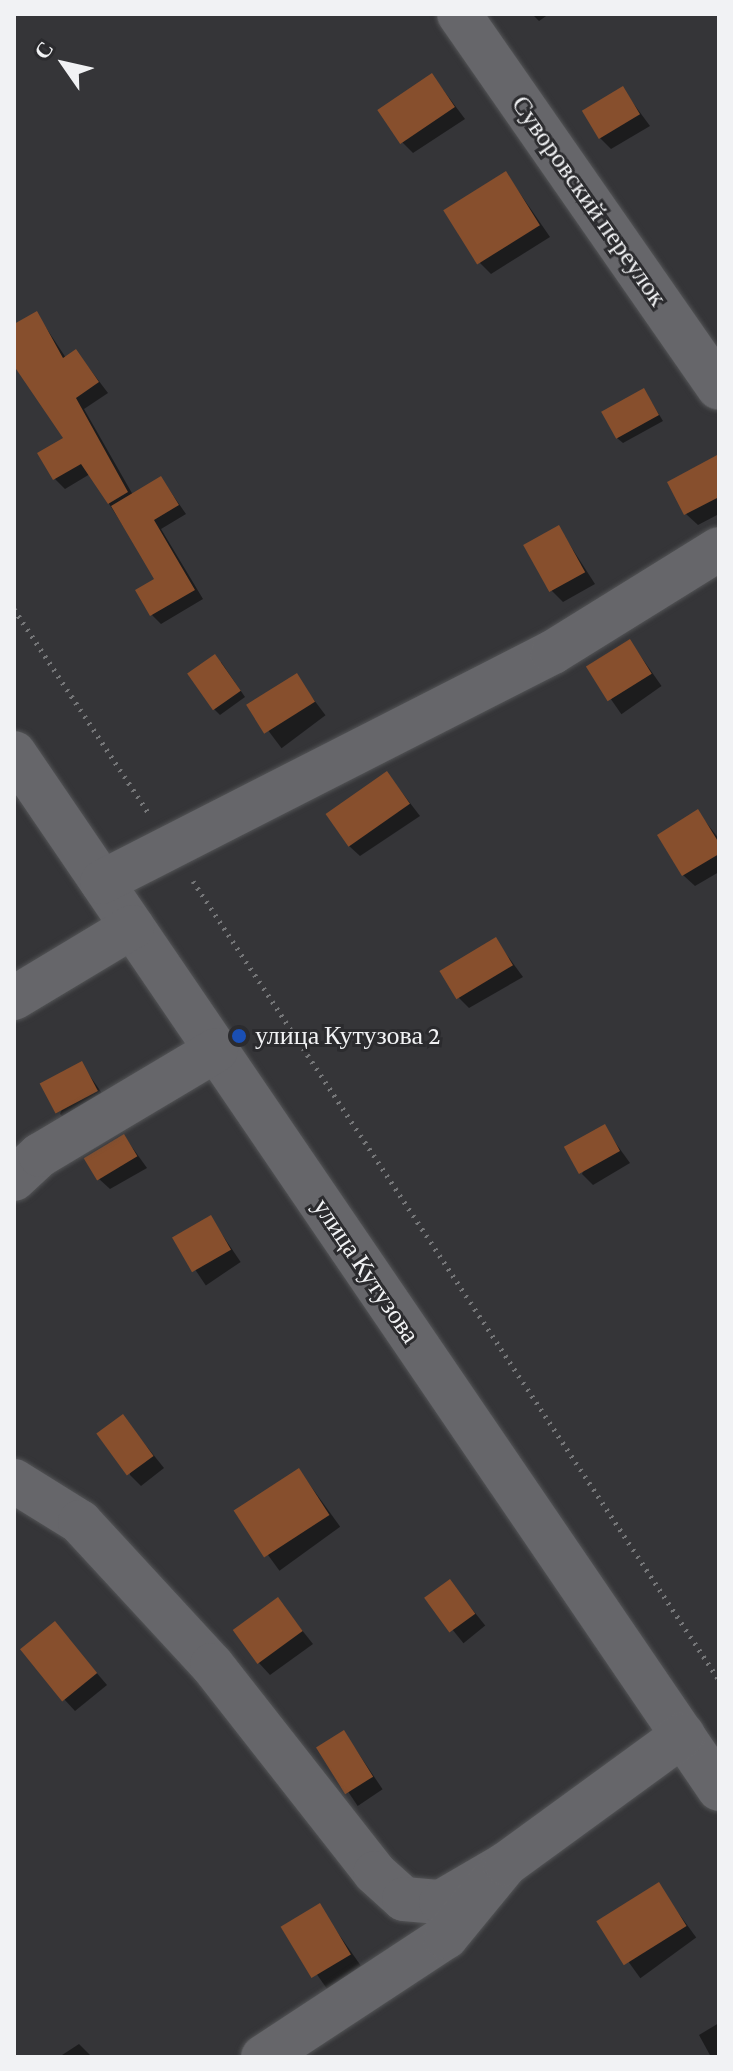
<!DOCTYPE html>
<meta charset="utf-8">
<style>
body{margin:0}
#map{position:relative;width:733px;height:2071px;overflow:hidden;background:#353538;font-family:"Crimson Pro",serif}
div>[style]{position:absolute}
.shadow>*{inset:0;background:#0007;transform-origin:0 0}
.building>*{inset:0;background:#874f2d;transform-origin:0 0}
.path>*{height:5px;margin-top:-2.5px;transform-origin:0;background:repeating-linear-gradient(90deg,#757678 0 2px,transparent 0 8px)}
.roads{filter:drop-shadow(0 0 2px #535456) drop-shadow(0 0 2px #535456)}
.minor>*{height:44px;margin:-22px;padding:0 22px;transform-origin:22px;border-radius:22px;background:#66666a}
.dots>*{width:22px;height:22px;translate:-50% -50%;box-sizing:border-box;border:4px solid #2b2b2e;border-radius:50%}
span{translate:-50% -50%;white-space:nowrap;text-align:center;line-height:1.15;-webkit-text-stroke:6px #2b2b2e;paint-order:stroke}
.street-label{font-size:26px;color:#f1f2f4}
.poi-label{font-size:26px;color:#f1f2f4}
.left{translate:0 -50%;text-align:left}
.frame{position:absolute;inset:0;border:16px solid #f1f2f4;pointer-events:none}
.north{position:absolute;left:24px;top:24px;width:80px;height:80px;-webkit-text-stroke:6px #2b2b2e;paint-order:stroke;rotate:304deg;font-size:22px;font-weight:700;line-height:32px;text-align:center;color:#f1f2f4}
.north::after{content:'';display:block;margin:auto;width:28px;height:36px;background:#f1f2f4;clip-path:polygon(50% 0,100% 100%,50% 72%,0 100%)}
</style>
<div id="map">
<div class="shadow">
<i style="clip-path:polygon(532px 14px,549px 14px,539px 21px)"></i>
<i style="clip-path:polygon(432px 75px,465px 119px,413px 153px,401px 141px)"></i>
<i style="clip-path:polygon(622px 88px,650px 126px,611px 149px,600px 138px)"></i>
<i style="clip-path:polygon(506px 173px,550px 237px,491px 274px,480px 263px)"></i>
<i style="clip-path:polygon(37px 314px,66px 358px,76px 351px,108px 393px,84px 409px,133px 495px,161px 478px,186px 514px,161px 529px,203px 599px,161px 624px,152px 615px,157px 579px,90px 474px,65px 489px,55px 479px,66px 439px,14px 360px,14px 326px)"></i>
<i style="clip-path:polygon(644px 390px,663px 421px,623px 443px,617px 438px)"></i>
<i style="clip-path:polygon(719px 470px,719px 514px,698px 525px,686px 514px)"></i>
<i style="clip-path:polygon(559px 528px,595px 584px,563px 602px,551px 590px)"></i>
<i style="left:630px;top:641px;width:55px;height:49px;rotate:55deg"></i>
<i style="clip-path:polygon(221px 662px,245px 697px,220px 715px,214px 709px)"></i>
<i style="left:296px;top:676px;width:49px;height:55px;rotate:53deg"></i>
<i style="clip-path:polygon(387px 773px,420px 816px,360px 856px,348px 845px)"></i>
<i style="clip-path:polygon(698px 812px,719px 839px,719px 872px,695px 886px,683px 875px)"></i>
<i style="clip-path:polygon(496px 940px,523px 977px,469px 1008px,458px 997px)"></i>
<i style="clip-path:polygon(81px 1063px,108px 1102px,71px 1125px,60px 1114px)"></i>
<i style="clip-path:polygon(604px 1127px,630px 1163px,593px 1185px,582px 1174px)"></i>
<i style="clip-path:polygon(124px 1136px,147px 1168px,110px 1189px,98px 1178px)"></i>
<i style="left:211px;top:1218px;width:53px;height:42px;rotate:56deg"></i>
<i style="clip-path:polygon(123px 1417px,164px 1468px,141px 1486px,130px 1475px)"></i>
<i style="left:299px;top:1470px;width:70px;height:75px;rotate:54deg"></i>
<i style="left:450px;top:1582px;width:56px;height:28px;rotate:51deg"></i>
<i style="clip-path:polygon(278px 1600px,313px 1644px,270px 1675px,259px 1663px)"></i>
<i style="clip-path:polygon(55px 1624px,107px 1685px,75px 1711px,64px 1699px)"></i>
<i style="left:344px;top:1732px;width:69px;height:30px;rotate:56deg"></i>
<i style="left:658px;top:1885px;width:65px;height:69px;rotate:54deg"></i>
<i style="left:319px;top:1906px;width:73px;height:41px;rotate:55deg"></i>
<i style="clip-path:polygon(719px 2023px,719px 2057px,711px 2057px,699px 2035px)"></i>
<i style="clip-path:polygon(79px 2044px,92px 2057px,59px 2057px)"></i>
</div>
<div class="building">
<i style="left:432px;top:73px;width:41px;height:66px;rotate:56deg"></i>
<i style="left:623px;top:86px;width:33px;height:48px;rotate:59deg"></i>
<i style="left:506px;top:171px;width:64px;height:74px;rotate:58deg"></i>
<i style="clip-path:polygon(37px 311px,63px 358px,76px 349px,99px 382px,76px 398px,128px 492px,108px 504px,81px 464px,53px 480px,37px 453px,63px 438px,14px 366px,14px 324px)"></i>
<i style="left:644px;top:388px;width:31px;height:49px;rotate:61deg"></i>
<i style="clip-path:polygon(719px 454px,719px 497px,684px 515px,667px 482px)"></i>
<i style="clip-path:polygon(161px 476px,179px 505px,154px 520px,195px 590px,150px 616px,135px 590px,154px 579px,111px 506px)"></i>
<i style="left:559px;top:525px;width:54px;height:41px;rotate:61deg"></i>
<i style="left:630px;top:639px;width:41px;height:52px;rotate:58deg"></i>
<i style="left:215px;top:654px;width:45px;height:34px;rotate:55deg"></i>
<i style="left:297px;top:673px;width:34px;height:60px;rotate:58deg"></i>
<i style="left:387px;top:771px;width:40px;height:75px;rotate:55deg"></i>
<i style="clip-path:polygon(698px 809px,719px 843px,719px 854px,682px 876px,657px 835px)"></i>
<i style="left:496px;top:937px;width:33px;height:66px;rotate:59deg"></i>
<i style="left:82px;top:1061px;width:34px;height:48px;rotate:62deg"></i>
<i style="left:605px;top:1124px;width:31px;height:47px;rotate:61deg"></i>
<i style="left:124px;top:1134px;width:26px;height:47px;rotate:59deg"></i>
<i style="left:211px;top:1215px;width:40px;height:45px;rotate:60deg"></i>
<i style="left:123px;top:1414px;width:52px;height:33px;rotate:54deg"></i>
<i style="left:299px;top:1468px;width:56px;height:78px;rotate:57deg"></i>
<i style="left:450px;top:1579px;width:43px;height:32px;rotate:54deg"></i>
<i style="left:278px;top:1597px;width:42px;height:56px;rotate:54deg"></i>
<i style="left:55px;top:1621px;width:67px;height:45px;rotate:51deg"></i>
<i style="left:344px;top:1730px;width:55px;height:33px;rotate:58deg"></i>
<i style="left:659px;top:1882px;width:52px;height:74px;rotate:58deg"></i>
<i style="left:320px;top:1903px;width:60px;height:46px;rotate:59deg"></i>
</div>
<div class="path">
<i style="left:14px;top:609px;width:243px;rotate:56.6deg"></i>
<i style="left:193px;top:881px;width:957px;rotate:56.64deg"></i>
</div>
<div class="roads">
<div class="minor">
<i style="left:459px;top:14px;width:455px;rotate:55.2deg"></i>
<i style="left:14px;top:753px;width:1253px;rotate:55.76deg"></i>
<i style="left:102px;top:882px;width:506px;rotate:-27.02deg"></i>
<i style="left:553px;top:652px;width:195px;rotate:-31.8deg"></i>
<i style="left:14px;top:998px;width:138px;rotate:-31deg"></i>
<i style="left:14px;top:1179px;width:35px;rotate:-43deg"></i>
<i style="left:40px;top:1155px;width:205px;rotate:-30.8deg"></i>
<i style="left:14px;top:1481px;width:78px;rotate:31.8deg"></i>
<i style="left:80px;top:1522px;width:195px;rotate:47.3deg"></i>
<i style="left:212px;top:1665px;width:264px;rotate:51.9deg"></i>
<i style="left:375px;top:1873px;width:39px;rotate:42deg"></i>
<i style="left:404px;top:1899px;width:37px;rotate:5deg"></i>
<i style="left:441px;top:1902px;width:75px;rotate:-30.3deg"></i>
<i style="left:263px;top:2057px;width:219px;rotate:-33.3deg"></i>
<i style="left:446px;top:1937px;width:94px;rotate:-50.6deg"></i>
<i style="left:506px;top:1864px;width:219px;rotate:-36.1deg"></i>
</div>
</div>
<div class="dots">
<i style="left:239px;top:1036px;background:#1a4fb4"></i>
</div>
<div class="street-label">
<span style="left:589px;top:201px;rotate:55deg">Суворовский переулок</span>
<span style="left:366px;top:1271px;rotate:56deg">улица Кутузова</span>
</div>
<div class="poi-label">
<span class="left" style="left:255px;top:1036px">улица Кутузова 2</span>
</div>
<div class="frame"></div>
<div class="north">С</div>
</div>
